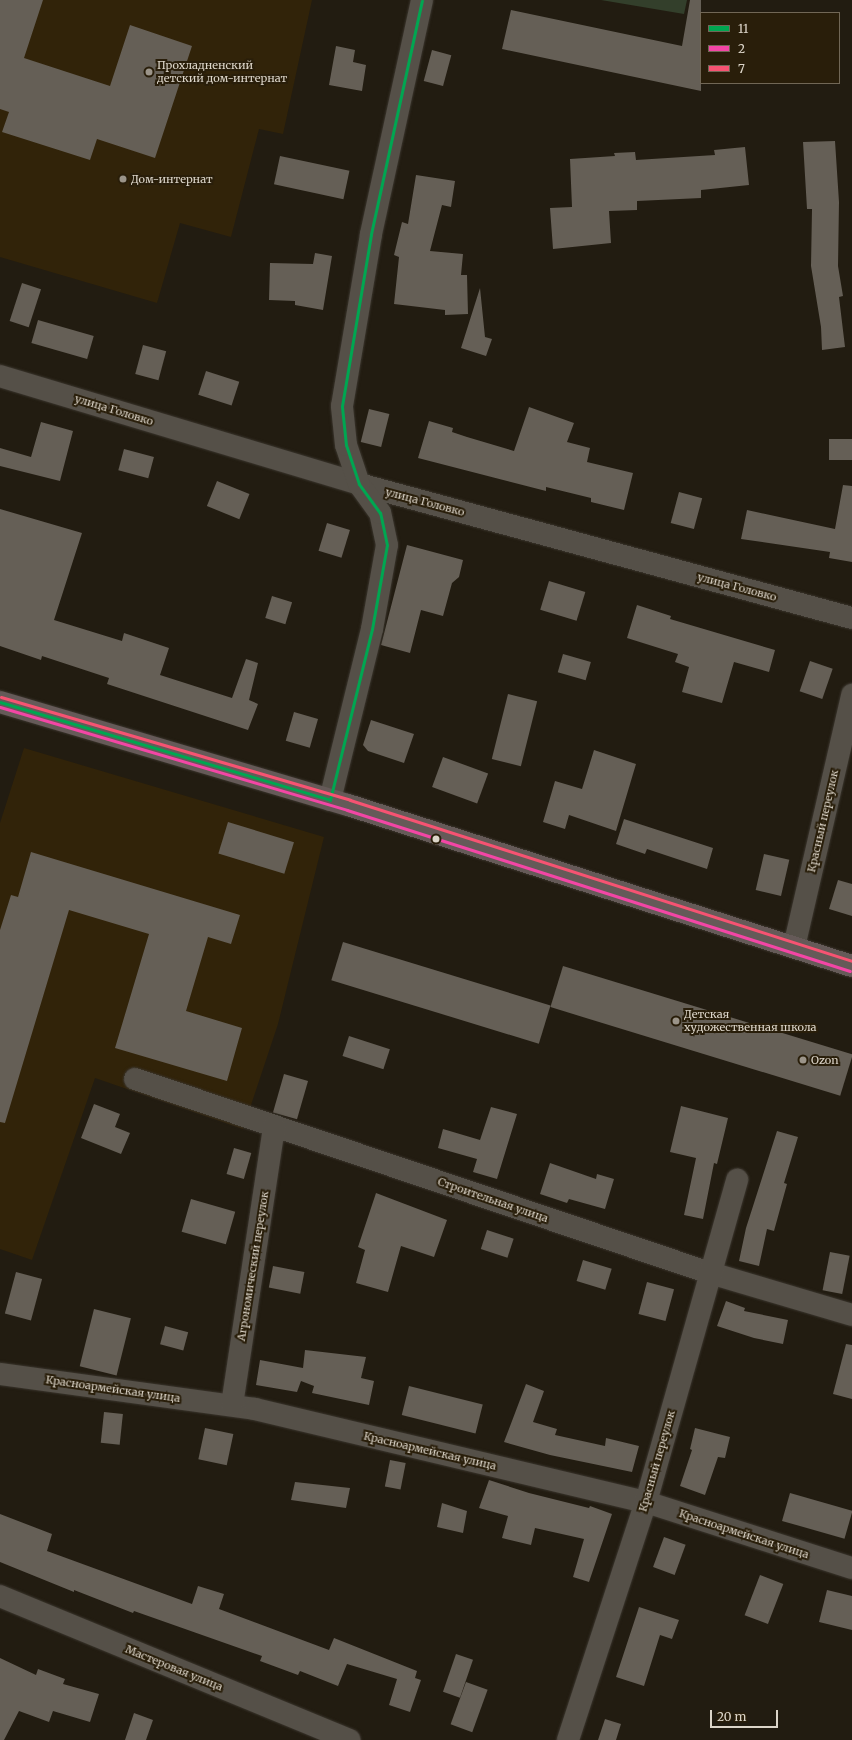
<!DOCTYPE html>
<meta charset="utf-8">
<style>
body{margin:0}
#map{position:relative;width:852px;height:1740px;overflow:hidden;background:#221c11;font-family:Merriweather,serif}
div>[style]{position:absolute}
.built>*{inset:0;background:#312309}
.green>*{inset:0;background:#333f2b}
.building>*{inset:0;background:#655f56;transform-origin:0 0}
.roads{filter:drop-shadow(0 0 1px #3a352d) drop-shadow(0 0 1px #3a352d)}
.minor>*{height:22px;margin:-11px;padding:0 11px;transform-origin:11px;border-radius:11px;background:#555048}
.major>*{height:22px;margin:-11px;padding:0 11px;transform-origin:11px;border-radius:11px;background:#655a58}
.bus-1>*{height:3px;margin:-1.5px;padding:0 1.5px;transform-origin:1.5px;border-radius:1.5px;background:#00a651}
.bus-2>*{height:3px;margin:-1.5px;padding:0 1.5px;transform-origin:1.5px;border-radius:1.5px;background:#f346a5}
.bus-3>*{height:3px;margin:-1.5px;padding:0 1.5px;transform-origin:1.5px;border-radius:1.5px;background:#f65372}
.dots>*{width:11px;height:11px;translate:-50% -50%;box-sizing:border-box;border:2px solid #291e0a;border-radius:50%}
span{translate:-50% -50%;white-space:nowrap;text-align:center;line-height:1.15;-webkit-text-stroke:4px #291e0a;paint-order:stroke}
.poi-label{font-size:11px;color:#dcd5c9}
.left{translate:0 -50%;text-align:left}
.street-label{font-size:11px;color:#dcd5c9}
.legend{position:absolute;left:700px;top:12px;width:140px;height:72px;box-sizing:border-box;background:#291e0a;border:1px solid #716756;margin:0;padding:5px 7px;list-style:none;font-size:12px;color:#dcd5c9}
.legend li{display:flex;align-items:center;gap:8px;height:20px}
.legend b{width:20px;border:1px solid #716756}
.scale{position:absolute;left:710px;top:1710px;width:68px;height:18px;box-sizing:border-box;border:2px solid #dcd5c9;border-top:0;padding-left:5px;font-size:12px;line-height:14px;white-space:nowrap;color:#dcd5c9;-webkit-text-stroke:3px #291e0a;paint-order:stroke}
</style>
<div id="map">
<div class="built">
<i style="clip-path:polygon(0 0,312px 0,283px 134px,259px 129px,231px 237px,180px 223px,157px 303px,0 257px)"></i>
<i style="clip-path:polygon(24px 748px,324px 837px,278px 1024px,243px 1129px,95px 1078px,32px 1260px,0 1249px,0 823px)"></i>
</div>
<div class="green">
<i style="clip-path:polygon(601px 0,687px 0,684px 14px)"></i>
</div>
<div class="building">
<i style="clip-path:polygon(0 0,43px 0,24px 58px,110px 86px,130px 25px,192px 46px,155px 158px,97px 139px,90px 160px,2px 132px,9px 112px,0 109px)"></i>
<i style="clip-path:polygon(690px 0,701px 0,701px 91px,502px 49px,511px 10px,682px 46px)"></i>
<i style="clip-path:polygon(336px 46px,355px 50px,353px 62px,366px 65px,362px 91px,329px 85px)"></i>
<i style="left:432px;top:50px;width:20px;height:32px;rotate:15deg"></i>
<i style="clip-path:polygon(835px 141px,839px 202px,838px 266px,843px 296px,839px 297px,845px 347px,822px 350px,821px 327px,811px 266px,812px 209px,807px 209px,803px 142px)"></i>
<i style="clip-path:polygon(745px 147px,749px 185px,701px 190px,701px 198px,637px 201px,637px 210px,609px 211px,611px 243px,553px 249px,550px 208px,572px 207px,570px 159px,615px 156px,614px 153px,635px 152px,636px 160px,715px 155px,714px 150px)"></i>
<i style="left:280px;top:156px;width:71px;height:29px;rotate:12deg"></i>
<i style="clip-path:polygon(416px 175px,455px 181px,451px 207px,442px 205px,430px 251px,463px 254px,461px 275px,467px 275px,468px 314px,445px 315px,445px 310px,394px 304px,399px 257px,394px 255px,402px 222px,408px 224px)"></i>
<i style="clip-path:polygon(315px 253px,332px 256px,323px 310px,295px 305px,295px 301px,269px 300px,270px 263px,313px 264px)"></i>
<i style="left:22px;top:283px;width:20px;height:40px;rotate:18deg"></i>
<i style="clip-path:polygon(480px 288px,485px 337px,492px 339px,486px 356px,461px 348px)"></i>
<i style="left:38px;top:320px;width:58px;height:24px;rotate:16deg"></i>
<i style="left:143px;top:345px;width:24px;height:30px;rotate:15deg"></i>
<i style="left:206px;top:371px;width:35px;height:25px;rotate:18deg"></i>
<i style="clip-path:polygon(529px 407px,574px 423px,567px 442px,590px 448px,587px 462px,633px 473px,624px 510px,591px 502px,591px 498px,546px 487px,546px 491px,418px 458px,429px 421px,453px 428px,452px 432px,467px 437px,514px 451px)"></i>
<i style="left:369px;top:409px;width:21px;height:34px;rotate:14deg"></i>
<i style="clip-path:polygon(41px 422px,73px 431px,60px 481px,0 466px,0 448px,31px 457px)"></i>
<i style="left:829px;top:439px;width:23px;height:21px"></i>
<i style="left:124px;top:449px;width:31px;height:22px;rotate:15deg"></i>
<i style="left:217px;top:481px;width:35px;height:27px;rotate:22deg"></i>
<i style="clip-path:polygon(843px 485px,852px 486px,852px 562px,829px 558px,830px 552px,741px 539px,747px 510px,835px 529px)"></i>
<i style="left:679px;top:492px;width:24px;height:32px;rotate:15deg"></i>
<i style="clip-path:polygon(0 509px,82px 533px,54px 620px,122px 641px,124px 633px,169px 648px,160px 675px,232px 698px,246px 659px,258px 663px,249px 700px,258px 704px,248px 730px,107px 684px,109px 678px,42px 656px,41px 660px,0 646px)"></i>
<i style="left:327px;top:523px;width:24px;height:29px;rotate:17deg"></i>
<i style="clip-path:polygon(407px 545px,463px 560px,459px 577px,452px 583px,443px 616px,421px 610px,410px 653px,381px 645px)"></i>
<i style="left:549px;top:581px;width:38px;height:30px;rotate:17deg"></i>
<i style="left:272px;top:596px;width:21px;height:23px;rotate:17deg"></i>
<i style="clip-path:polygon(637px 605px,671px 616px,670px 619px,775px 650px,769px 672px,734px 662px,722px 703px,682px 692px,689px 667px,675px 662px,678px 654px,627px 638px)"></i>
<i style="left:563px;top:654px;width:29px;height:19px;rotate:16deg"></i>
<i style="left:810px;top:661px;width:24px;height:32px;rotate:19deg"></i>
<i style="left:508px;top:694px;width:30px;height:67px;rotate:14deg"></i>
<i style="left:294px;top:712px;width:25px;height:30px;rotate:16deg"></i>
<i style="clip-path:polygon(371px 720px,414px 734px,404px 763px,368px 751px,363px 745px)"></i>
<i style="clip-path:polygon(594px 750px,636px 764px,616px 831px,569px 815px,565px 829px,543px 822px,555px 781px,582px 789px)"></i>
<i style="left:443px;top:757px;width:48px;height:32px;rotate:20deg"></i>
<i style="clip-path:polygon(624px 819px,713px 848px,707px 869px,647px 849px,645px 854px,616px 844px)"></i>
<i style="left:228px;top:822px;width:69px;height:33px;rotate:17deg"></i>
<i style="clip-path:polygon(31px 852px,240px 915px,231px 944px,208px 937px,186px 1011px,242px 1028px,227px 1081px,115px 1048px,149px 934px,69px 910px,5px 1123px,0 1122px,0 930px,11px 895px,18px 897px)"></i>
<i style="left:764px;top:854px;width:26px;height:37px;rotate:13deg"></i>
<i style="clip-path:polygon(838px 880px,852px 884px,852px 916px,829px 909px)"></i>
<i style="left:343px;top:942px;width:217px;height:40px;rotate:17deg"></i>
<i style="left:563px;top:966px;width:303px;height:43px;rotate:17deg"></i>
<i style="left:349px;top:1036px;width:43px;height:21px;rotate:18deg"></i>
<i style="left:284px;top:1074px;width:25px;height:40px;rotate:16deg"></i>
<i style="clip-path:polygon(94px 1104px,120px 1114px,115px 1127px,130px 1133px,121px 1154px,81px 1138px)"></i>
<i style="clip-path:polygon(681px 1106px,728px 1118px,717px 1164px,714px 1163px,703px 1219px,684px 1215px,696px 1158px,670px 1152px)"></i>
<i style="clip-path:polygon(491px 1107px,517px 1114px,497px 1179px,473px 1172px,477px 1159px,438px 1148px,443px 1129px,480px 1140px)"></i>
<i style="clip-path:polygon(777px 1131px,798px 1137px,784px 1183px,787px 1184px,774px 1231px,767px 1229px,759px 1266px,739px 1261px,746px 1228px)"></i>
<i style="left:234px;top:1148px;width:18px;height:27px;rotate:16deg"></i>
<i style="clip-path:polygon(550px 1163px,596px 1179px,597px 1174px,614px 1179px,605px 1209px,569px 1199px,567px 1203px,540px 1194px)"></i>
<i style="clip-path:polygon(376px 1193px,447px 1220px,434px 1257px,401px 1246px,388px 1292px,356px 1283px,365px 1250px,358px 1247px)"></i>
<i style="left:191px;top:1199px;width:46px;height:34px;rotate:16deg"></i>
<i style="left:487px;top:1230px;width:28px;height:20px;rotate:18deg"></i>
<i style="left:830px;top:1252px;width:20px;height:39px;rotate:11deg"></i>
<i style="left:583px;top:1260px;width:30px;height:22px;rotate:17deg"></i>
<i style="left:273px;top:1266px;width:32px;height:22px;rotate:11deg"></i>
<i style="left:16px;top:1272px;width:27px;height:43px;rotate:15deg"></i>
<i style="left:647px;top:1282px;width:28px;height:33px;rotate:15deg"></i>
<i style="clip-path:polygon(726px 1301px,745px 1308px,744px 1311px,788px 1320px,783px 1344px,754px 1338px,717px 1326px)"></i>
<i style="left:94px;top:1309px;width:38px;height:59px;rotate:14deg"></i>
<i style="left:165px;top:1326px;width:24px;height:19px;rotate:15deg"></i>
<i style="clip-path:polygon(846px 1344px,852px 1345px,852px 1399px,833px 1394px)"></i>
<i style="clip-path:polygon(305px 1350px,366px 1357px,361px 1378px,374px 1381px,369px 1405px,312px 1393px,314px 1386px,301px 1381px,297px 1392px,256px 1385px,260px 1360px,303px 1368px)"></i>
<i style="clip-path:polygon(526px 1384px,544px 1391px,533px 1422px,557px 1429px,555px 1435px,605px 1446px,606px 1438px,639px 1446px,632px 1472px,550px 1455px,504px 1442px)"></i>
<i style="left:409px;top:1386px;width:76px;height:30px;rotate:14deg"></i>
<i style="left:104px;top:1412px;width:19px;height:31px;rotate:6deg"></i>
<i style="left:205px;top:1428px;width:29px;height:32px;rotate:12deg"></i>
<i style="clip-path:polygon(695px 1428px,730px 1437px,725px 1458px,718px 1457px,705px 1495px,680px 1486px,692px 1450px,690px 1449px)"></i>
<i style="left:390px;top:1460px;width:16px;height:27px;rotate:11deg"></i>
<i style="clip-path:polygon(489px 1480px,529px 1493px,589px 1508px,590px 1506px,612px 1514px,589px 1582px,573px 1577px,584px 1539px,535px 1528px,531px 1545px,502px 1538px,508px 1516px,479px 1508px)"></i>
<i style="clip-path:polygon(295px 1482px,350px 1488px,346px 1508px,291px 1500px)"></i>
<i style="left:790px;top:1493px;width:65px;height:29px;rotate:16deg"></i>
<i style="clip-path:polygon(442px 1503px,467px 1511px,463px 1533px,437px 1527px)"></i>
<i style="clip-path:polygon(0 1514px,52px 1534px,47px 1551px,192px 1604px,198px 1586px,224px 1594px,219px 1609px,329px 1650px,334px 1638px,417px 1671px,415px 1678px,421px 1680px,410px 1712px,389px 1705px,397px 1679px,347px 1664px,338px 1686px,300px 1671px,298px 1675px,260px 1661px,262px 1656px,134px 1611px,133px 1613px,74px 1590px,74px 1592px,0 1562px)"></i>
<i style="left:664px;top:1537px;width:23px;height:32px;rotate:20deg"></i>
<i style="left:760px;top:1575px;width:25px;height:43px;rotate:21deg"></i>
<i style="clip-path:polygon(827px 1590px,852px 1596px,852px 1630px,819px 1622px)"></i>
<i style="clip-path:polygon(639px 1607px,679px 1620px,672px 1639px,660px 1635px,644px 1686px,616px 1677px)"></i>
<i style="left:456px;top:1654px;width:18px;height:40px;rotate:19deg"></i>
<i style="clip-path:polygon(0 1658px,36px 1675px,38px 1669px,65px 1679px,63px 1684px,99px 1694px,90px 1722px,53px 1711px,49px 1722px,19px 1711px,4px 1740px,0 1740px)"></i>
<i style="left:466px;top:1682px;width:23px;height:45px;rotate:20deg"></i>
<i style="clip-path:polygon(134px 1713px,153px 1720px,146px 1740px,125px 1740px)"></i>
<i style="clip-path:polygon(605px 1719px,621px 1724px,616px 1740px,598px 1740px)"></i>
</div>
<div class="roads">
<div class="minor">
<i style="left:0;top:376px;width:375px;rotate:16.7deg"></i>
<i style="left:359px;top:484px;width:511px;rotate:15.21deg"></i>
<i style="left:330px;top:800px;width:176px;rotate:-76.2deg"></i>
<i style="left:372px;top:629px;width:85px;rotate:-79.9deg"></i>
<i style="left:387px;top:545px;width:33px;rotate:-102deg"></i>
<i style="left:380px;top:513px;width:36px;rotate:-126deg"></i>
<i style="left:359px;top:484px;width:41px;rotate:-108.4deg"></i>
<i style="left:346px;top:445px;width:39px;rotate:-96deg"></i>
<i style="left:342px;top:406px;width:174px;rotate:-80.4deg"></i>
<i style="left:371px;top:234px;width:239px;rotate:-77.7deg"></i>
<i style="left:794px;top:947px;width:259px;rotate:-77deg"></i>
<i style="left:135px;top:1079px;width:604px;rotate:18.65deg"></i>
<i style="left:707px;top:1272px;width:151px;rotate:16.5deg"></i>
<i style="left:0;top:1374px;width:257px;rotate:7.8deg"></i>
<i style="left:255px;top:1409px;width:402px;rotate:13.4deg"></i>
<i style="left:646px;top:1502px;width:216px;rotate:17.8deg"></i>
<i style="left:232px;top:1405px;width:282px;rotate:-81.4deg"></i>
<i style="left:0;top:1596px;width:378px;rotate:22.4deg"></i>
<i style="left:568px;top:1740px;width:250px;rotate:-71.9deg"></i>
<i style="left:646px;top:1502px;width:335px;rotate:-74.2deg"></i>
</div>
<div class="major">
<i style="left:0;top:702px;width:363px;rotate:16.5deg"></i>
<i style="left:348px;top:805px;width:529px;rotate:17.72deg"></i>
</div>
</div>
<div class="bus-1">
<i style="left:0;top:702px;width:344px;rotate:16.5deg"></i>
<i style="left:330px;top:800px;width:176px;rotate:-76.2deg"></i>
<i style="left:372px;top:629px;width:85px;rotate:-79.9deg"></i>
<i style="left:387px;top:545px;width:33px;rotate:-102deg"></i>
<i style="left:380px;top:513px;width:36px;rotate:-126deg"></i>
<i style="left:359px;top:484px;width:41px;rotate:-108.4deg"></i>
<i style="left:346px;top:445px;width:39px;rotate:-96deg"></i>
<i style="left:342px;top:406px;width:174px;rotate:-80.4deg"></i>
<i style="left:371px;top:234px;width:239px;rotate:-77.7deg"></i>
</div>
<div class="bus-2">
<i style="left:0;top:707px;width:362px;rotate:16.5deg"></i>
<i style="left:347px;top:810px;width:528px;rotate:17.75deg"></i>
</div>
<div class="bus-3">
<i style="left:1px;top:697px;width:364px;rotate:16.4deg"></i>
<i style="left:350px;top:800px;width:527px;rotate:17.78deg"></i>
</div>
<div class="dots">
<i style="left:149px;top:72px;background:#9b9489"></i>
<i style="left:123px;top:179px;background:#9b9489"></i>
<i style="left:436px;top:839px;background:#dcd5c9"></i>
<i style="left:676px;top:1021px;background:#9b9489"></i>
<i style="left:803px;top:1060px;background:#9b9489"></i>
</div>
<div class="poi-label">
<span class="left" style="left:157px;top:72px">Прохладненский<br>детский дом-интернат</span>
<span class="left" style="left:131px;top:179px">Дом-интернат</span>
<span class="left" style="left:684px;top:1021px">Детская<br>художественная школа</span>
<span class="left" style="left:811px;top:1060px">Ozon</span>
</div>
<div class="street-label">
<span style="left:114px;top:410px;rotate:17deg">улица Головко</span>
<span style="left:425px;top:502px;rotate:15deg">улица Головко</span>
<span style="left:737px;top:587px;rotate:15deg">улица Головко</span>
<span style="left:823px;top:821px;rotate:-77deg">Красный переулок</span>
<span style="left:493px;top:1200px;rotate:19deg">Строительная улица</span>
<span style="left:253px;top:1266px;rotate:-81deg">Агрономический переулок</span>
<span style="left:113px;top:1389px;rotate:8deg">Красноармейская улица</span>
<span style="left:430px;top:1451px;rotate:13deg">Красноармейская улица</span>
<span style="left:657px;top:1461px;rotate:-74deg">Красный переулок</span>
<span style="left:744px;top:1534px;rotate:18deg">Красноармейская улица</span>
<span style="left:174px;top:1668px;rotate:22deg">Мастеровая улица</span>
</div>
<ul class="legend">
<li><b style="height:5px;background:#00a651"></b>11</li>
<li><b style="height:5px;background:#f346a5"></b>2</li>
<li><b style="height:5px;background:#f65372"></b>7</li>
</ul>
<div class="scale">20 m</div>
</div>
